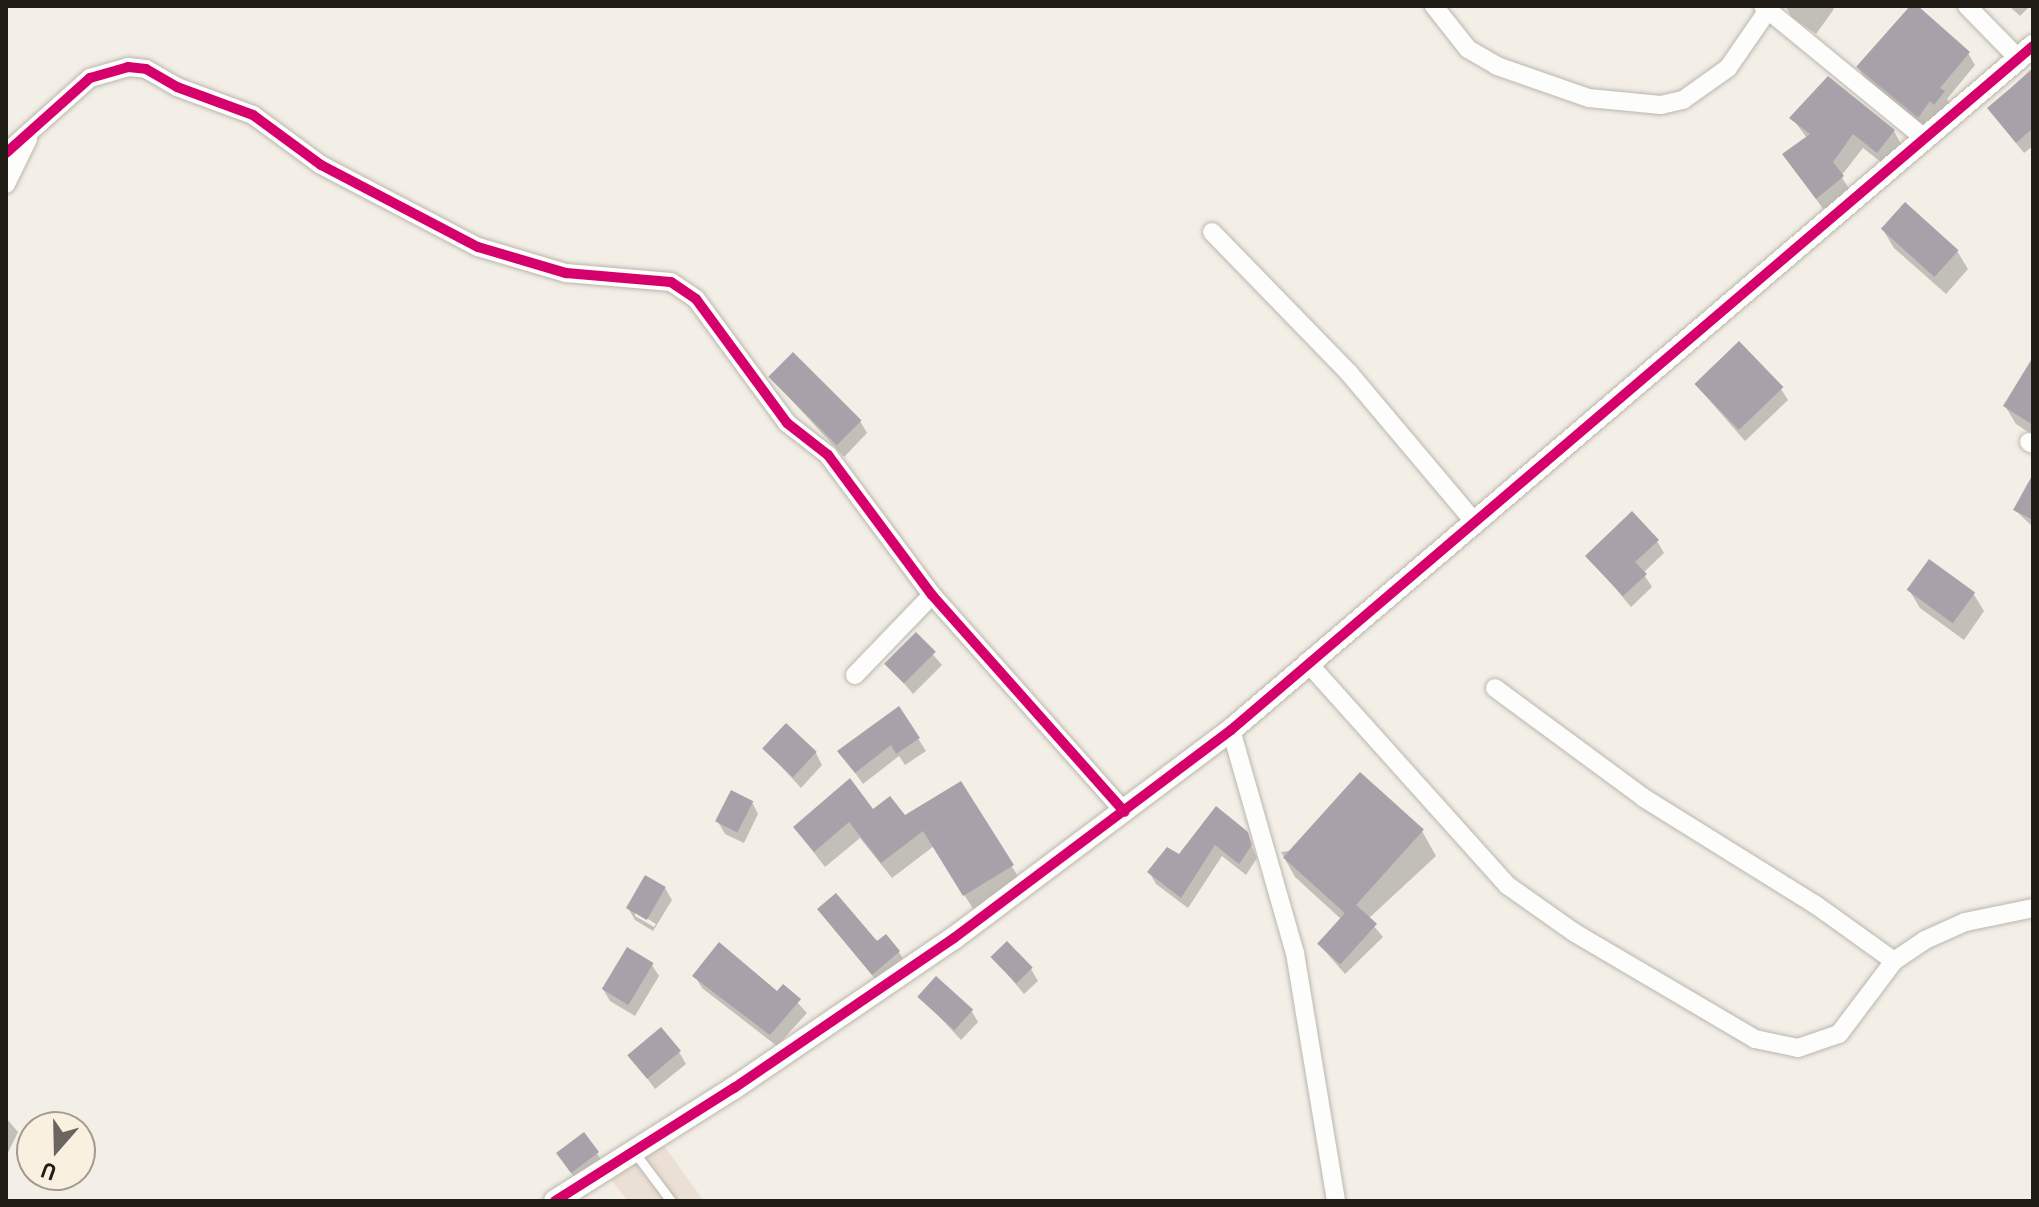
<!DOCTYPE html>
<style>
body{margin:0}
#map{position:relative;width:2039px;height:1207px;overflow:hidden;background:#f3efe6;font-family:"PT Sans",sans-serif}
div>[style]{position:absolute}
.industrial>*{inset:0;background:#ece0d4}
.shadow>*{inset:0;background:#0003}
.building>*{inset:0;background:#a9a1a9;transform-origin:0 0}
.roads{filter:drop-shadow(0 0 2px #bab6b0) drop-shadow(0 0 2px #bab6b0)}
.service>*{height:9px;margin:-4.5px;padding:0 4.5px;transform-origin:4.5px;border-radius:4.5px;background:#fdfdfb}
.minor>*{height:18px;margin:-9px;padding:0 9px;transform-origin:9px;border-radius:9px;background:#fdfdfb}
.tertiary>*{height:22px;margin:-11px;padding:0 11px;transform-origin:11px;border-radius:11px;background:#fdfdfb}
.cycleway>*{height:10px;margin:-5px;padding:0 5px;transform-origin:5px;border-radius:5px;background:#d6006c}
span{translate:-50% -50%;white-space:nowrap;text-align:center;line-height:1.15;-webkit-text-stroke:8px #f9f0e0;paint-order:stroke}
.frame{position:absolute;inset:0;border:8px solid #201d17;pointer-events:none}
.north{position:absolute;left:16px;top:1111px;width:80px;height:80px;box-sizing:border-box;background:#f9f0e0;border:2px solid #a29c90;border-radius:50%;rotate:200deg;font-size:22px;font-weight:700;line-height:32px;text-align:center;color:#201d17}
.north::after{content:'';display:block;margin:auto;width:28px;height:36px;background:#6a665f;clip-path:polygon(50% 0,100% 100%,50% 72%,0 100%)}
</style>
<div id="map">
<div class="industrial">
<i style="clip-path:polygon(662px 1143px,704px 1201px,628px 1201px,611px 1180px)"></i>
</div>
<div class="shadow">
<i style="clip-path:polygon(1785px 6px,1832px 6px,1834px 9px,1816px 34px,1792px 17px)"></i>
<i style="clip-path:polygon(1912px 6px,1968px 53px,1975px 65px,1947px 99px,1950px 104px,1942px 115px,1937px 112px,1926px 128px,1865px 79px,1858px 67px)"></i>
<i style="clip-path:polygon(2009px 6px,2030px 6px,2020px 16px)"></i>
<i style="clip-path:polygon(2033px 67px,2033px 146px,2024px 153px,1989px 109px)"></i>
<i style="clip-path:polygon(1792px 118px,1894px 131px,1902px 146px,1886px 166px,1863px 148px,1841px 176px,1851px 192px,1826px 213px,1784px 154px,1807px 138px)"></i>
<i style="clip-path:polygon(1883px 230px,1957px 251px,1968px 269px,1946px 294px,1894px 248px)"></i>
<i style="clip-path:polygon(2033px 365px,2033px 435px,2016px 424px,2005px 406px)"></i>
<i style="clip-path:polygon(771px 378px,860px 421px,867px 433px,844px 457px)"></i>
<i style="clip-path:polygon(1696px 385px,1781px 389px,1788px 400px,1745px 441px)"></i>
<i style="clip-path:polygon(2033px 478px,2033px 527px,2015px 510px)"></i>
<i style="clip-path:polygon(1657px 541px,1664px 553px,1643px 573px,1652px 587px,1631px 607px,1588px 556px)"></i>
<i style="clip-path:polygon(1909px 590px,1973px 593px,1984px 611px,1964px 640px,1920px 608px)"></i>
<i style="clip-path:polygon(916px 635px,942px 665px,913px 694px,888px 664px)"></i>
<i style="clip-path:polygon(899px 709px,926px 751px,905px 765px,899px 756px,863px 784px,840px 752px)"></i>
<i style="clip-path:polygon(765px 749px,816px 753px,822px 765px,801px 788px)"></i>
<i style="clip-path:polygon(961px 783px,1022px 883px,975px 912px,934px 846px,892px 878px,860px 838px,825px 867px,795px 828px,872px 812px,904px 818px)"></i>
<i style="clip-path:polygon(752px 802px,758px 814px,744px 843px,725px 834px,718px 822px)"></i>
<i style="clip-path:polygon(1422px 831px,1436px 856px,1368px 919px,1383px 937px,1345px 974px,1318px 943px,1341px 919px,1295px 877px,1281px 852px)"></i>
<i style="clip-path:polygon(1246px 833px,1257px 858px,1246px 875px,1222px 856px,1188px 908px,1156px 884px,1149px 872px)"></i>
<i style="clip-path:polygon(evenodd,665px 888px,672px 900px,653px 931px,635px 920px,628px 908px,665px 888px,635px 911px,656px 924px,654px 927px,635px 916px,635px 911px)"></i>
<i style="clip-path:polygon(820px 910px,899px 952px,906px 964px,880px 985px)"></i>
<i style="clip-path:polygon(993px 957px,1031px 969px,1038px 981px,1024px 994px)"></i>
<i style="clip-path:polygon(652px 965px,659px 976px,635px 1016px,610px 1001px,603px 989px)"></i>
<i style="clip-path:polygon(695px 976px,777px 994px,783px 987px,807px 1013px,777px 1046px,702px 988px)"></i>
<i style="clip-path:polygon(920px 996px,971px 1010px,978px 1022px,961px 1040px)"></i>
<i style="clip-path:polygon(679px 1052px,686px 1064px,655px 1089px,630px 1055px)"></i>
<i style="clip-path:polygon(6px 1118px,18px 1132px,6px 1157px)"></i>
<i style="clip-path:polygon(597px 1153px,604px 1165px,579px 1183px,565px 1165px)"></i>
</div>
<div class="building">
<i style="clip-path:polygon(1910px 6px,1918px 6px,1970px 52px,1940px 88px,1945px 91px,1934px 105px,1930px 101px,1918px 118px,1856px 67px)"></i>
<i style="clip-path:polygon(2033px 69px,2033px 128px,2016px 143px,1987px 108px)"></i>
<i style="clip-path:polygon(1828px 76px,1895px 130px,1877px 153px,1853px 134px,1833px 162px,1844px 176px,1816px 199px,1782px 154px,1810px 134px,1789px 118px)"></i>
<i style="left:1905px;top:202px;width:72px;height:36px;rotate:42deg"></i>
<i style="left:1739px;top:341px;width:64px;height:62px;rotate:46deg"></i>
<i style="left:793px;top:352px;width:97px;height:35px;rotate:45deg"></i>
<i style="clip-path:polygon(2033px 357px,2033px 425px,2003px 406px)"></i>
<i style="clip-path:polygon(2033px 474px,2033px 520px,2013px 510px)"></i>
<i style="clip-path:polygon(1632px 511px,1659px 540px,1635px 562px,1647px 574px,1623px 596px,1585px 556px)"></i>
<i style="left:1929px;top:559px;width:57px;height:38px;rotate:36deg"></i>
<i style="left:916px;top:632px;width:28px;height:45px;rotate:45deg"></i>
<i style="clip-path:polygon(899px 706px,920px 738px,896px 754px,891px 745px,855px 773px,837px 751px)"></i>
<i style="left:786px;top:723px;width:42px;height:35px;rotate:43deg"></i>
<i style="left:1360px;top:772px;width:86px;height:115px;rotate:42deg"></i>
<i style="clip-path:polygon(850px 778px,873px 809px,890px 796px,905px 815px,961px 781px,1014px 865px,963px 896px,923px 831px,881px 863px,849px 822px,814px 852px,793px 827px)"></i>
<i style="left:731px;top:790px;width:25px;height:35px;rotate:27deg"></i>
<i style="clip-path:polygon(1216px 806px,1248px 832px,1252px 845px,1239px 864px,1215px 845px,1181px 898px,1147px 872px,1167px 847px,1179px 854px)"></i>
<i style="left:645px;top:875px;width:24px;height:38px;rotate:30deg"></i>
<i style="clip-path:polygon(836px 893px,877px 941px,886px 934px,900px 951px,872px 975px,817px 909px)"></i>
<i style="left:1354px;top:903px;width:31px;height:55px;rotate:42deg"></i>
<i style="left:1007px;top:941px;width:37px;height:23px;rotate:46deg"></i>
<i style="clip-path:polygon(719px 942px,777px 991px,783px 984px,801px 999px,770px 1035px,692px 976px)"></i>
<i style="left:627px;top:947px;width:31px;height:49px;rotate:31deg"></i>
<i style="left:936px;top:976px;width:50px;height:28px;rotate:42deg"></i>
<i style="left:661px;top:1027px;width:31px;height:44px;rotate:50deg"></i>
<i style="left:584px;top:1132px;width:25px;height:35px;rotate:53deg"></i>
</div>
<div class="roads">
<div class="service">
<i style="left:635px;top:1153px;width:60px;rotate:53.1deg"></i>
</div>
<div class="minor">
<i style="left:1434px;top:6px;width:55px;rotate:51.7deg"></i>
<i style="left:1468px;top:49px;width:34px;rotate:30deg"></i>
<i style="left:1497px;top:66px;width:97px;rotate:19.2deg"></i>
<i style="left:1589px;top:98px;width:72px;rotate:5.6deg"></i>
<i style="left:1661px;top:105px;width:23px;rotate:-13deg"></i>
<i style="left:1683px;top:100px;width:55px;rotate:-35.4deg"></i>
<i style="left:1728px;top:68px;width:70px;rotate:-55.4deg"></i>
<i style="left:1763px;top:6px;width:208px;rotate:39.3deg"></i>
<i style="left:1967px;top:6px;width:73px;rotate:45.6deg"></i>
<i style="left:6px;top:153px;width:113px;rotate:-41.8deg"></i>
<i style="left:90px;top:78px;width:40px;rotate:-16deg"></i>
<i style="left:128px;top:67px;width:18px;rotate:6deg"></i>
<i style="left:146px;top:69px;width:36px;rotate:30deg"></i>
<i style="left:177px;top:87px;width:81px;rotate:20.2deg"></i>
<i style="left:253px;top:115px;width:84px;rotate:36.3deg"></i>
<i style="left:321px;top:165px;width:177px;rotate:27.6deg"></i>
<i style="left:478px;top:247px;width:92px;rotate:16.5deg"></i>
<i style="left:566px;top:273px;width:105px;rotate:4.9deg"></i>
<i style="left:671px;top:282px;width:30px;rotate:34deg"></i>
<i style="left:696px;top:299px;width:154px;rotate:53.7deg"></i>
<i style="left:787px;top:423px;width:52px;rotate:38deg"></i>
<i style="left:828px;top:455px;width:174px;rotate:53.4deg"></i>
<i style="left:932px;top:595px;width:290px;rotate:48.4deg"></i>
<i style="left:6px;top:184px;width:50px;rotate:-63.9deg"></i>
<i style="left:1212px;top:232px;width:197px;rotate:45.8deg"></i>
<i style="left:1349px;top:373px;width:192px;rotate:49.9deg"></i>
<i style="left:2029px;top:442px;width:4px;rotate:27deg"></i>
<i style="left:1307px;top:662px;width:300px;rotate:48.1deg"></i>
<i style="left:1507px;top:885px;width:83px;rotate:35.2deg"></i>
<i style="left:1575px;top:933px;width:209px;rotate:30.5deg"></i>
<i style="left:1755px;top:1039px;width:44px;rotate:11.8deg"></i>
<i style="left:1798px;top:1048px;width:43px;rotate:-18.9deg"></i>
<i style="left:1839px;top:1034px;width:91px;rotate:-53deg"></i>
<i style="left:1894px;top:961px;width:37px;rotate:-34deg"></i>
<i style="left:1925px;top:940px;width:44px;rotate:-24.2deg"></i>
<i style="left:1965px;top:922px;width:69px;rotate:-11.6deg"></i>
<i style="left:855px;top:675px;width:111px;rotate:-46.1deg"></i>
<i style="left:1495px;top:688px;width:185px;rotate:36.4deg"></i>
<i style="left:1644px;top:798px;width:203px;rotate:31.9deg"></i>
<i style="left:1816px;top:905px;width:96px;rotate:35.7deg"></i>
<i style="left:1231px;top:730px;width:232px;rotate:74deg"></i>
<i style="left:1295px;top:953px;width:251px;rotate:80.6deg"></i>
</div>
<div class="tertiary">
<i style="left:555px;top:1201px;width:212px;rotate:-32.3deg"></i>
<i style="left:734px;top:1088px;width:266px;rotate:-34.3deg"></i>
<i style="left:954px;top:938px;width:346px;rotate:-36.9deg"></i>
<i style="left:1231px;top:730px;width:1054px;rotate:-40.46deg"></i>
</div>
</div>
<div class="cycleway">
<i style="left:6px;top:153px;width:113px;rotate:-41.8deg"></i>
<i style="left:90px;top:78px;width:40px;rotate:-16deg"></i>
<i style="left:128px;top:67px;width:18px;rotate:6deg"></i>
<i style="left:146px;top:69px;width:36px;rotate:30deg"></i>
<i style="left:177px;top:87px;width:81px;rotate:20.2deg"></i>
<i style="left:253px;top:115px;width:84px;rotate:36.3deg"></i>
<i style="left:321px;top:165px;width:177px;rotate:27.6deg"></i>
<i style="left:478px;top:247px;width:92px;rotate:16.5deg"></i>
<i style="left:566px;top:273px;width:105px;rotate:4.9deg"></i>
<i style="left:671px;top:282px;width:30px;rotate:34deg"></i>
<i style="left:696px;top:299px;width:154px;rotate:53.7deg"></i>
<i style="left:787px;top:423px;width:52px;rotate:38deg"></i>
<i style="left:828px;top:455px;width:174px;rotate:53.4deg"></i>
<i style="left:932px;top:595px;width:290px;rotate:48.4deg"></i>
<i style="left:555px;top:1201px;width:212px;rotate:-32.3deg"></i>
<i style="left:734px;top:1088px;width:266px;rotate:-34.3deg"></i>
<i style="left:954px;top:938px;width:346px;rotate:-36.9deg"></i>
<i style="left:1231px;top:730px;width:1054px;rotate:-40.46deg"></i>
</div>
<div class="frame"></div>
<div class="north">U</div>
</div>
